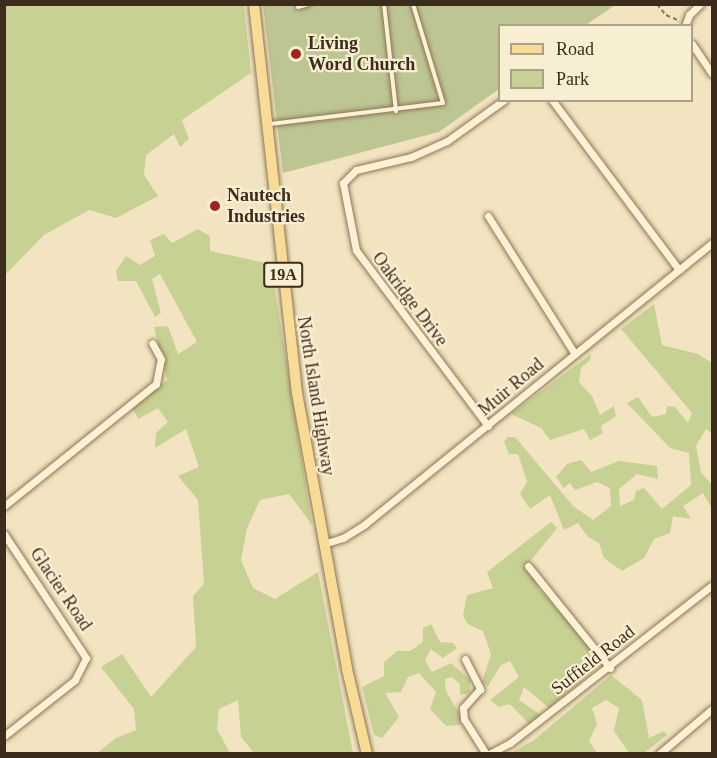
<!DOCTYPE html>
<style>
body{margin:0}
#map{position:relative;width:717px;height:758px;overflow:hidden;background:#f2e4c0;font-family:Georgia,serif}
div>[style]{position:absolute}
.green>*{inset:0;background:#c7d193}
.cemetery>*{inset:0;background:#bdc593}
.path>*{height:1.5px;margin-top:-0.75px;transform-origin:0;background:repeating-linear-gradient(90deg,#8c7556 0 4.5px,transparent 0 7.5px)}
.roads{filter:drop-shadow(0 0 2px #8c7556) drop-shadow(0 0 2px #8c7556)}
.service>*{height:4px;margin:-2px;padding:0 2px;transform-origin:2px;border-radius:2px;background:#fcf1d4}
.minor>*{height:7px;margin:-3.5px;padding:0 3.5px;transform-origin:3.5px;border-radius:3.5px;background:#fcf1d4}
.primary>*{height:10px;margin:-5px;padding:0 5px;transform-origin:5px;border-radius:5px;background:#f8dc95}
.dots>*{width:16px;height:16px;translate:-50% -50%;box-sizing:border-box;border:3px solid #f8eed1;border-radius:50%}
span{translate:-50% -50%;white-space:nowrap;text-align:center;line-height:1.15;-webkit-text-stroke:4.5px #f8eed1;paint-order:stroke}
.shield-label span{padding:2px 4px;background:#f8eed1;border:2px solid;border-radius:4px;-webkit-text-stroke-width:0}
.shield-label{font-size:16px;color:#3b2c1c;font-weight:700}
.poi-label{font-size:18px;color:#3b2c1c;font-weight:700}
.left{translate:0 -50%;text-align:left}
.street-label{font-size:18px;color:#3b2c1c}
.frame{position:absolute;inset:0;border:6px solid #3b2c1c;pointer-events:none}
.legend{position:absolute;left:498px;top:24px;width:195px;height:78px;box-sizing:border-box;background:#f8eed1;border:2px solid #aca089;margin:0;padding:8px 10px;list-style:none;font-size:18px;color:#3b2c1c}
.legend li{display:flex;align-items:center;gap:12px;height:30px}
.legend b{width:30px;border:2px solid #aca089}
</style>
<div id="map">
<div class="green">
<i style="clip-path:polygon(5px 4px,244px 5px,251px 73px,182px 120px,189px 139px,180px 147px,174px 134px,146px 155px,144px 175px,158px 196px,116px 218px,89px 210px,44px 235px,5px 275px)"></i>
<i style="clip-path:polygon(198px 229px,210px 236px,210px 251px,271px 264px,312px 525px,289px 494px,260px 500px,247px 528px,241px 560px,253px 588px,275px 599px,318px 572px,353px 753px,254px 753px,241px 737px,238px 700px,219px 709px,217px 729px,230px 753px,96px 754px,116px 738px,136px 730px,134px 709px,101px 667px,122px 654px,151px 697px,196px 647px,193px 596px,204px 584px,198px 500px,178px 476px,199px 467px,186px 429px,155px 448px,156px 433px,168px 422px,158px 408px,138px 419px,132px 407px,167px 380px,154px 327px,168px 326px,178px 354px,197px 342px,160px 274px,152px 279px,161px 313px,155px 317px,136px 281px,118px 281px,116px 271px,126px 256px,140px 265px,155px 256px,150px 240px,164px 234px,172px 243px)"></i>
<i style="clip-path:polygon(654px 304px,662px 345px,698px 354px,712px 363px,712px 433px,706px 429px,696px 446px,701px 472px,712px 485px,712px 509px,703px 493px,683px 506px,691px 519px,673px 516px,670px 533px,654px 539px,644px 558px,622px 571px,604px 558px,599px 543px,588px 537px,578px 523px,564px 530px,550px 495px,530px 509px,520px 494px,527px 482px,518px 454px,509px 454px,504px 442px,507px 437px,515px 437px,573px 506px,593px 520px,611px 506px,610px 488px,597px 482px,575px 490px,570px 483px,564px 488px,556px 477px,567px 464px,581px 460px,591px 472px,619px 461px,657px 466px,658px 479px,637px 474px,619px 489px,620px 506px,634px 500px,636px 491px,644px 488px,662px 509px,691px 485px,689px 453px,670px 448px,627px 403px,638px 397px,652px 417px,666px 414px,667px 406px,675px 407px,688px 423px,692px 413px,621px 329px)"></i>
<i style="clip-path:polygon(591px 354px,590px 360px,581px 368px,579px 382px,592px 396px,600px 415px,614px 406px,616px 416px,601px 426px,603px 433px,590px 440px,584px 429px,550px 440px,541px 428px,511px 414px)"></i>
<i style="clip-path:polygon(551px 522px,557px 528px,528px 564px,538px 588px,589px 643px,600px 666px,549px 708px,524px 687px,519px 700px,541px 715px,530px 725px,510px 704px,499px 707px,490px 700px,519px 677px,510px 661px,501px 665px,488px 686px,482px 682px,491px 654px,483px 631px,468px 624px,463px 616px,467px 595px,493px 588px,487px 572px)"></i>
<i style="clip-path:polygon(431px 624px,440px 642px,453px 643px,457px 648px,443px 658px,431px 649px,425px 660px,432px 672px,451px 663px,470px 680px,470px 693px,460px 695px,460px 684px,452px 677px,445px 679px,446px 691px,462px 718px,460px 725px,446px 726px,430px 709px,436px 692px,419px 673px,408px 677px,401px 692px,385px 693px,399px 717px,382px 738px,374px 735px,362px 687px,384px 676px,384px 662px,397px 651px,410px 651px,423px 642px,423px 628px)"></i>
<i style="clip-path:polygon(611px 675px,642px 700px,649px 738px,664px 731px,667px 735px,644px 753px,629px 753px,614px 731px,619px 708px,606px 700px,592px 708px,597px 724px,589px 741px,597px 753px,511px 753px,534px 740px)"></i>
</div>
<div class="cemetery">
<i style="clip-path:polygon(263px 5px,615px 5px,586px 25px,500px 26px,499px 89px,439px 132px,283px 173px)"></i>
</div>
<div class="path">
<i style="left:657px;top:4px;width:14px;rotate:51deg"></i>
<i style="left:666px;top:15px;width:15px;rotate:23deg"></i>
</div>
<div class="roads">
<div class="service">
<i style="left:384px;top:4px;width:108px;rotate:83.6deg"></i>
<i style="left:298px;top:7px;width:11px;rotate:-15deg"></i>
<i style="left:270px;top:124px;width:174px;rotate:-6.9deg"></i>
<i style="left:443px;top:103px;width:103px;rotate:-106.9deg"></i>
</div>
<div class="minor">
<i style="left:685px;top:26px;width:12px;rotate:-70deg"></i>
<i style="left:689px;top:15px;width:16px;rotate:-45deg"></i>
<i style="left:692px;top:44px;width:36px;rotate:56deg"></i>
<i style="left:552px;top:100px;width:212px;rotate:53.2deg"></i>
<i style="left:488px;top:216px;width:163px;rotate:57.8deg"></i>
<i style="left:488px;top:426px;width:220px;rotate:-126.9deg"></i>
<i style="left:356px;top:250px;width:68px;rotate:-101deg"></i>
<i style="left:343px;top:183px;width:18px;rotate:-45deg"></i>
<i style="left:356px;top:170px;width:57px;rotate:-13.3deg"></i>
<i style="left:411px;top:157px;width:39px;rotate:-24deg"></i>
<i style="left:447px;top:141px;width:70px;rotate:-35.7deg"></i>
<i style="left:4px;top:506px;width:195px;rotate:-38.8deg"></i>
<i style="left:156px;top:384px;width:25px;rotate:-79deg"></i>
<i style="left:161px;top:359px;width:18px;rotate:-119deg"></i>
<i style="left:4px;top:534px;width:149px;rotate:56.5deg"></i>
<i style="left:86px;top:658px;width:25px;rotate:117deg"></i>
<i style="left:75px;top:680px;width:90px;rotate:141.7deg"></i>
<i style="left:323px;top:544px;width:21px;rotate:-17deg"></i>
<i style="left:343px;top:538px;width:26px;rotate:-32deg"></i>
<i style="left:365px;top:524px;width:447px;rotate:-39deg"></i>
<i style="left:528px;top:566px;width:131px;rotate:51.2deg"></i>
<i style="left:465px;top:659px;width:34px;rotate:63deg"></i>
<i style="left:480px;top:689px;width:25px;rotate:132deg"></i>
<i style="left:463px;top:708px;width:11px;rotate:85deg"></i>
<i style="left:464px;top:719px;width:41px;rotate:57.8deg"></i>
<i style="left:489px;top:754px;width:24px;rotate:-28deg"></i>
<i style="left:510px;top:743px;width:256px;rotate:-38deg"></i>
<i style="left:659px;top:754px;width:70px;rotate:-40.3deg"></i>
</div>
<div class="primary">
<i style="left:254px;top:4px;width:391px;rotate:83.7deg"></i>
<i style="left:297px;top:393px;width:280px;rotate:79.7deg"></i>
<i style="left:347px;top:669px;width:87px;rotate:76.8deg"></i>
</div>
</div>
<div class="dots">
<i style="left:296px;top:54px;background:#a02521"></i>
<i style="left:215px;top:206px;background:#a02521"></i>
</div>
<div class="shield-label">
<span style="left:283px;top:275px">19A</span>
</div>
<div class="poi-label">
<span class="left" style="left:308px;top:54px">Living<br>Word Church</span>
<span class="left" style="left:227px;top:206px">Nautech<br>Industries</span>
</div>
<div class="street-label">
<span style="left:410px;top:299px;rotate:53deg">Oakridge Drive</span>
<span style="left:511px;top:387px;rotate:-40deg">Muir Road</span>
<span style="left:316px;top:396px;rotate:81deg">North Island Highway</span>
<span style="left:61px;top:589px;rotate:56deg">Glacier Road</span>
<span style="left:593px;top:660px;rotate:-38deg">Suffield Road</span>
</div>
<div class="frame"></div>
<ul class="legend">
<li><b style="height:8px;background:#f8dc95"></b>Road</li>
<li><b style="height:16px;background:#c7d193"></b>Park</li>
</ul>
</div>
